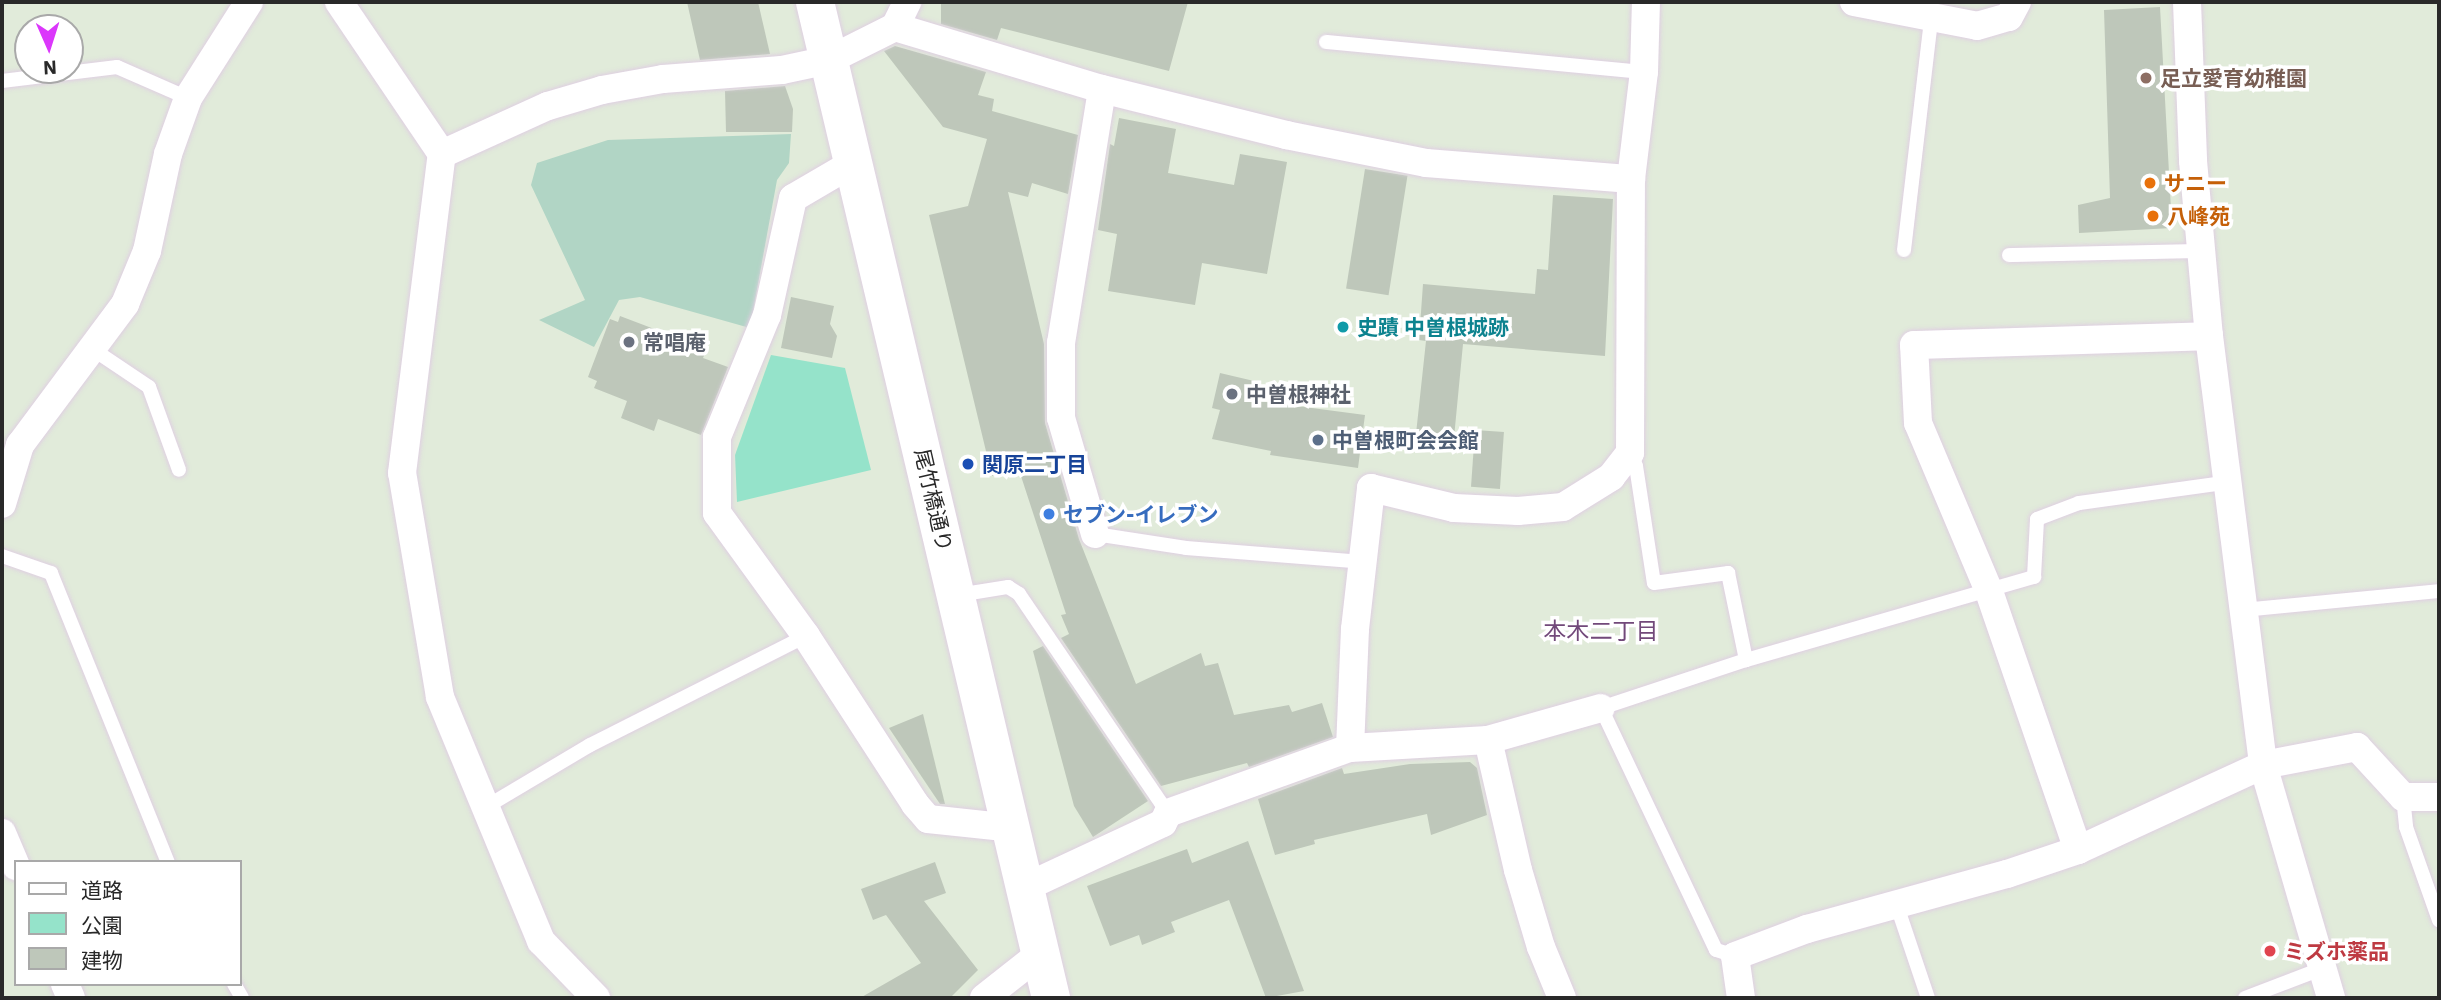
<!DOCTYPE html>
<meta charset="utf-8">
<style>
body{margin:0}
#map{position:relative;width:2441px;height:1000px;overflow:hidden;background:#e1ebda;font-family:"IBM Plex Sans","Noto Sans JP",sans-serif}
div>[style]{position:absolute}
.green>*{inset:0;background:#95e3ca}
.cemetery>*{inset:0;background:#b1d5c5}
.building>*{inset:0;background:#bec7ba;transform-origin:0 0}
.roads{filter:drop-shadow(0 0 2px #dfcfe2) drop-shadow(0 0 2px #dfcfe2)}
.lane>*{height:14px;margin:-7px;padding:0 7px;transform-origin:7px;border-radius:7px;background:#fff}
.street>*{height:28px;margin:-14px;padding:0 14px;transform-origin:14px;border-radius:14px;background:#fff}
.secondary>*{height:38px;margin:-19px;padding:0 19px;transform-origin:19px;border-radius:19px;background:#fff}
.dots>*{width:19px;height:19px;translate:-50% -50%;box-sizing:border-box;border:4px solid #fff;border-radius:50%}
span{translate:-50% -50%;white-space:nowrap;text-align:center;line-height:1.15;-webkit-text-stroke:7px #fff;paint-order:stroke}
.education-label{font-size:21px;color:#785e54;font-weight:700}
.left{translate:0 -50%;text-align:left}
.food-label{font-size:21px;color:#c56008;font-weight:700}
.culture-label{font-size:21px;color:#0d838f;font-weight:700}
.worship-label{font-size:21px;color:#5b616d;font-weight:700}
.service-label{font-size:21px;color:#4e5e75;font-weight:700}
.transit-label{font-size:21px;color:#164399;font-weight:700}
.street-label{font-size:21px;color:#292929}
.shop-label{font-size:21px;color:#366cbe;font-weight:700}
.health-label{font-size:21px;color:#be3a42;font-weight:700}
.neighbourhood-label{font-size:23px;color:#72497a}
.frame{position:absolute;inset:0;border:4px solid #292929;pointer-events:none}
.legend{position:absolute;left:14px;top:860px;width:228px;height:126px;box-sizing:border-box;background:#fff;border:2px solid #a9a9a9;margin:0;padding:9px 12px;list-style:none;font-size:21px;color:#292929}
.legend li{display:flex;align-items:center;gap:14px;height:35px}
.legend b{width:35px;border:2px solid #a9a9a9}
.north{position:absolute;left:14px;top:14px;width:70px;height:70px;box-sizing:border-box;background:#fff;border:2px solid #a9a9a9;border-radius:50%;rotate:177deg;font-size:19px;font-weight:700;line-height:28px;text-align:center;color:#292929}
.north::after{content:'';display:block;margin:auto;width:24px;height:32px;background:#db37fb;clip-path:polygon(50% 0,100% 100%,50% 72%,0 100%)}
</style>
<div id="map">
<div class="green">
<i style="clip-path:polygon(771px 355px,845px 368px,871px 470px,737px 502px,735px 455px)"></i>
</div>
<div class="cemetery">
<i style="clip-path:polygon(791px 134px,789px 163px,777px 180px,750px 328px,640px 297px,619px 300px,594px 347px,539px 320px,585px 300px,531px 185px,537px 163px,608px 140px)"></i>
</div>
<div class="building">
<i style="clip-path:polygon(687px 2px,758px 2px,770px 54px,700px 60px)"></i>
<i style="clip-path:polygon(941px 2px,1188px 2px,1169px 71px,1001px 28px,997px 40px,941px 24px)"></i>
<i style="clip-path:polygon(2160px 7px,2172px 228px,2079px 233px,2078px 205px,2110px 198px,2104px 10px)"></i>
<i style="clip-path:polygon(895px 46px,986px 72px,978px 95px,994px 99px,992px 111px,1078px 135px,1068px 194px,1032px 183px,1028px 197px,1008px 192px,1044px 344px,1045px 423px,1079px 539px,1136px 684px,1201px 653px,1205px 666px,1218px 663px,1234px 715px,1289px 705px,1292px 712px,1322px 703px,1333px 737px,1249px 767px,1247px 763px,1161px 786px,1061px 638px,1069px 634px,1061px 615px,1066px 614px,1019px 470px,992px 476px,929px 215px,968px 206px,987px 139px,943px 127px,884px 51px)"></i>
<i style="clip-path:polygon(785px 86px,793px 109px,792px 132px,726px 132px,725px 91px)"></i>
<i style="clip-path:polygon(1119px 118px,1176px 129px,1168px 173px,1234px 185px,1240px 154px,1287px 162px,1267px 274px,1202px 263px,1195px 305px,1108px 291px,1117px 234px,1098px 230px,1110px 144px,1114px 146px)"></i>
<i style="left:1365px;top:169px;width:43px;height:121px;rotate:9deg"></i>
<i style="clip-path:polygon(1553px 195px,1613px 199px,1605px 356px,1463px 344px,1453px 448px,1415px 443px,1426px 341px,1419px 340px,1423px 284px,1535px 294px,1537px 269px,1548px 270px)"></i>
<i style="clip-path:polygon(791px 297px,834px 306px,830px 324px,837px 336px,832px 358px,781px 348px)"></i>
<i style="clip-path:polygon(620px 316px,707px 349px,703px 358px,728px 367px,701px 435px,658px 419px,654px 431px,621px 418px,627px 401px,594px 388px,597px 381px,588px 377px,610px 319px,618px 322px)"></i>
<i style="clip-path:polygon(1220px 373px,1254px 381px,1250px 400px,1365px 415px,1358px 468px,1270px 455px,1271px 451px,1212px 439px,1220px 410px,1212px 408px)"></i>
<i style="left:1475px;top:430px;width:29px;height:57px;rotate:4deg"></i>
<i style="clip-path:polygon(1043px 646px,1148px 801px,1093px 837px,1074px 806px,1046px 701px,1033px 651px)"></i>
<i style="clip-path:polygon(923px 714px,945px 804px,940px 804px,889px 728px)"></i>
<i style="clip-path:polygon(1470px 762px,1477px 768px,1487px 815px,1431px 835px,1427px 814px,1314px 840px,1315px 844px,1275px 855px,1258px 799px,1342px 768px,1344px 774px,1410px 764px)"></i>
<i style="clip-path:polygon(1248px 841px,1304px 991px,1266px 998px,1229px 900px,1171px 922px,1175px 932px,1142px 945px,1139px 935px,1110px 946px,1087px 886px,1187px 849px,1192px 863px)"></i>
<i style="clip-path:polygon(935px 862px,946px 893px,924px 901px,978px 970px,950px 998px,860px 998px,921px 963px,886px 915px,873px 920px,861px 889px)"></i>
</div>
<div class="roads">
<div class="lane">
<i style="left:1326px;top:42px;width:319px;rotate:5.4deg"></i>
<i style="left:2px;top:81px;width:116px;rotate:-6.9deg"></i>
<i style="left:117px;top:67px;width:77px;rotate:23.6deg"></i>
<i style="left:1904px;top:250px;width:233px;rotate:-83.3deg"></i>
<i style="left:2009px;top:255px;width:193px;rotate:-1.2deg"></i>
<i style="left:91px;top:348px;width:70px;rotate:33.9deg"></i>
<i style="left:149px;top:387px;width:88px;rotate:70.1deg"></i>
<i style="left:1630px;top:453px;width:14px;rotate:65deg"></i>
<i style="left:1636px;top:466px;width:118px;rotate:81.3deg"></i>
<i style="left:1654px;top:583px;width:75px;rotate:-7.7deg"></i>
<i style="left:1728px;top:573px;width:89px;rotate:78.3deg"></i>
<i style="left:1095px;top:534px;width:92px;rotate:8.7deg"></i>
<i style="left:1186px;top:548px;width:177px;rotate:4.5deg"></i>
<i style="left:2px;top:556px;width:52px;rotate:19.1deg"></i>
<i style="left:51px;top:573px;width:312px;rotate:68deg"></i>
<i style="left:958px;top:595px;width:51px;rotate:-9.1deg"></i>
<i style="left:1008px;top:587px;width:13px;rotate:32deg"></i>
<i style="left:1019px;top:594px;width:265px;rotate:55.8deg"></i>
<i style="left:2242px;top:610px;width:198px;rotate:-5.5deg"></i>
<i style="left:2403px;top:797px;width:30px;rotate:84deg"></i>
<i style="left:2406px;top:827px;width:99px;rotate:70.5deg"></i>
<i style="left:486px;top:807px;width:121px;rotate:-30.8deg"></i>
<i style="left:590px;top:745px;width:242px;rotate:-26.8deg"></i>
<i style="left:1896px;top:903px;width:100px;rotate:71.4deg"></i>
<i style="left:1735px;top:956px;width:20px;rotate:-162deg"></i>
<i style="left:1716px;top:950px;width:268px;rotate:-115.4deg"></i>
<i style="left:1601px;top:708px;width:153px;rotate:-18.3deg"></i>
<i style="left:1746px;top:660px;width:300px;rotate:-16.1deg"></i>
<i style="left:2034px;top:577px;width:58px;rotate:-87deg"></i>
<i style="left:2037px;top:519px;width:45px;rotate:-20.9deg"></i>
<i style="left:2079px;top:503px;width:146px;rotate:-7.9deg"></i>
<i style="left:234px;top:984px;width:16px;rotate:60deg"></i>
<i style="left:2245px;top:998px;width:81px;rotate:-20.9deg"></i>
</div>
<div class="street">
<i style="left:339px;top:2px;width:184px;rotate:55.9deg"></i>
<i style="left:1854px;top:2px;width:125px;rotate:11deg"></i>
<i style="left:1977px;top:26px;width:33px;rotate:-16deg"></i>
<i style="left:2009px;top:17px;width:17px;rotate:-62deg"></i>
<i style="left:2187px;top:2px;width:159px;rotate:87.8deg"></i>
<i style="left:2193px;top:161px;width:176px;rotate:84.8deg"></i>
<i style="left:2209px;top:336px;width:432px;rotate:82.8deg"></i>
<i style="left:2263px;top:765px;width:243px;rotate:73.7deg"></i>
<i style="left:895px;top:27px;width:28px;rotate:-64deg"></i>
<i style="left:853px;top:163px;width:69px;rotate:149.7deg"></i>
<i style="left:793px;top:198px;width:120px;rotate:102.5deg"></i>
<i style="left:767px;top:315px;width:132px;rotate:112.3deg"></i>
<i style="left:717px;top:437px;width:76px;rotate:90deg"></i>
<i style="left:717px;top:513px;width:152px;rotate:54.1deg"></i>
<i style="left:806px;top:636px;width:200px;rotate:57deg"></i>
<i style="left:915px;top:804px;width:20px;rotate:49deg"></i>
<i style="left:928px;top:819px;width:84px;rotate:6.1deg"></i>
<i style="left:2px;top:504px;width:62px;rotate:-73deg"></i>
<i style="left:20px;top:445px;width:176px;rotate:-53.3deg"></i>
<i style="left:125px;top:304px;width:57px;rotate:-67.5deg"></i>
<i style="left:147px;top:251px;width:99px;rotate:-77.8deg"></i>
<i style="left:168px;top:154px;width:59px;rotate:-70.3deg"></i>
<i style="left:188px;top:98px;width:114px;rotate:-57.6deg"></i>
<i style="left:1095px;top:534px;width:121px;rotate:-106.3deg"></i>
<i style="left:1061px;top:418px;width:75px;rotate:-90deg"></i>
<i style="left:1061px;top:343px;width:257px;rotate:-80.8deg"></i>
<i style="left:1488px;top:740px;width:133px;rotate:77deg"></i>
<i style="left:1518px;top:870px;width:80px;rotate:73.4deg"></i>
<i style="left:1541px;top:947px;width:55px;rotate:67.6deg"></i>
<i style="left:1350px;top:748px;width:119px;rotate:-87.6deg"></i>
<i style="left:1355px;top:629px;width:142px;rotate:-83.5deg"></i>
<i style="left:1371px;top:488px;width:85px;rotate:13.5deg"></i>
<i style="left:1454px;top:508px;width:64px;rotate:2.7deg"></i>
<i style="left:1518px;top:511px;width:45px;rotate:-5.1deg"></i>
<i style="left:1563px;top:507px;width:57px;rotate:-32deg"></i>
<i style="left:1611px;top:477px;width:31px;rotate:-52deg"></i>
<i style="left:1630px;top:453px;width:274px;rotate:-89.8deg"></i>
<i style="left:1631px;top:179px;width:108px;rotate:-83.1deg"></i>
<i style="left:1644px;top:72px;width:70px;rotate:-88.4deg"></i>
<i style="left:2px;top:833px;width:36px;rotate:67deg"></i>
<i style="left:2078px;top:850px;width:274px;rotate:-109deg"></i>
<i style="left:1989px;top:591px;width:182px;rotate:-112.9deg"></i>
<i style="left:1918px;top:423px;width:78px;rotate:-92.9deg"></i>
<i style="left:1914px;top:345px;width:295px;rotate:-1.7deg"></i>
<i style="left:1026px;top:887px;width:151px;rotate:-25deg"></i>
<i style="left:1163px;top:823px;width:11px;rotate:-63deg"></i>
<i style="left:1168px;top:813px;width:193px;rotate:-19.7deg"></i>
<i style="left:1350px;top:748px;width:138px;rotate:-3.3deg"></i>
<i style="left:1488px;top:740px;width:117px;rotate:-15.8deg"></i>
<i style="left:65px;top:984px;width:15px;rotate:67deg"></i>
<i style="left:596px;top:998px;width:79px;rotate:-134deg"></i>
<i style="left:541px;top:941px;width:264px;rotate:-112.5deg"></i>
<i style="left:440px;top:697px;width:227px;rotate:-99.6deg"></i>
<i style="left:402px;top:473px;width:321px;rotate:-82.9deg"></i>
<i style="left:442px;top:154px;width:116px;rotate:-24.4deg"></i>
<i style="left:548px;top:106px;width:56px;rotate:-16.5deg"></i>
<i style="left:602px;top:90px;width:62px;rotate:-10.2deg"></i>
<i style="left:663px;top:79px;width:119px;rotate:-4.3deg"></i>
<i style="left:782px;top:70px;width:48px;rotate:-12deg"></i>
<i style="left:829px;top:60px;width:74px;rotate:-26.6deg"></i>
<i style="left:895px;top:27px;width:216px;rotate:16.7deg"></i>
<i style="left:1102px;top:89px;width:190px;rotate:14deg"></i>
<i style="left:1286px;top:135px;width:143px;rotate:11.3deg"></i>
<i style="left:1426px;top:163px;width:206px;rotate:4.5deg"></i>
<i style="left:984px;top:998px;width:71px;rotate:-38.2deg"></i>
<i style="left:1741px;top:998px;width:42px;rotate:-98.1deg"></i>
<i style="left:1735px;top:956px;width:77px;rotate:-20.6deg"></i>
<i style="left:1807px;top:929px;width:207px;rotate:-15.4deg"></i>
<i style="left:2007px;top:874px;width:75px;rotate:-18.7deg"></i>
<i style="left:2078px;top:850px;width:204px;rotate:-24.7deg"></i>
<i style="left:2263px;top:765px;width:96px;rotate:-10.8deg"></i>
<i style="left:2357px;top:747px;width:68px;rotate:47.4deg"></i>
<i style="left:2403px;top:797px;width:36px"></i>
</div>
<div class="secondary">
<i style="left:815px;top:2px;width:1024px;rotate:76.67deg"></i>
</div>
</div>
<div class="dots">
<i style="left:2146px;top:78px;background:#8d6e63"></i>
<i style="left:2150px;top:183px;background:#e8710a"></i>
<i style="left:2153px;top:216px;background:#e8710a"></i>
<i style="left:1343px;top:327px;background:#0f9aa8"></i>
<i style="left:629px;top:342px;background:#6b7280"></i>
<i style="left:1232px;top:394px;background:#6b7280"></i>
<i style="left:1318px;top:440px;background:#5c6f8a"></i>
<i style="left:968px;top:464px;background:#1a4fb4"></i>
<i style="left:1049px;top:514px;background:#3f7fe0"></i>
<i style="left:2270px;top:951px;background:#e0444e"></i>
</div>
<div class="education-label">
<span class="left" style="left:2160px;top:78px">足立愛育幼稚園</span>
</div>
<div class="food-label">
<span class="left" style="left:2164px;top:183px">サニー</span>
<span class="left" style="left:2167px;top:216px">八峰苑</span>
</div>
<div class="culture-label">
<span class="left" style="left:1357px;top:327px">史蹟 中曽根城跡</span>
</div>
<div class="worship-label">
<span class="left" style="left:643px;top:342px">常唱庵</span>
<span class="left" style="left:1246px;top:394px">中曽根神社</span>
</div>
<div class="service-label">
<span class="left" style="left:1332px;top:440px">中曽根町会会館</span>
</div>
<div class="transit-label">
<span class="left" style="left:982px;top:464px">関原二丁目</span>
</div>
<div class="street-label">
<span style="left:934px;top:500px;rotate:77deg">尾竹橋通り</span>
</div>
<div class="shop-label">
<span class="left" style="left:1063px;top:514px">セブン-イレブン</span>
</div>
<div class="health-label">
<span class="left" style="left:2284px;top:951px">ミズホ薬品</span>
</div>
<div class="neighbourhood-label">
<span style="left:1601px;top:630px">本木二丁目</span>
</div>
<div class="frame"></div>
<ul class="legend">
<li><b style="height:9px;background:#fff"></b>道路</li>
<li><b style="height:19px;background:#95e3ca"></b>公園</li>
<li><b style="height:19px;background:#bec7ba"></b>建物</li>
</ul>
<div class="north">N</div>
</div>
